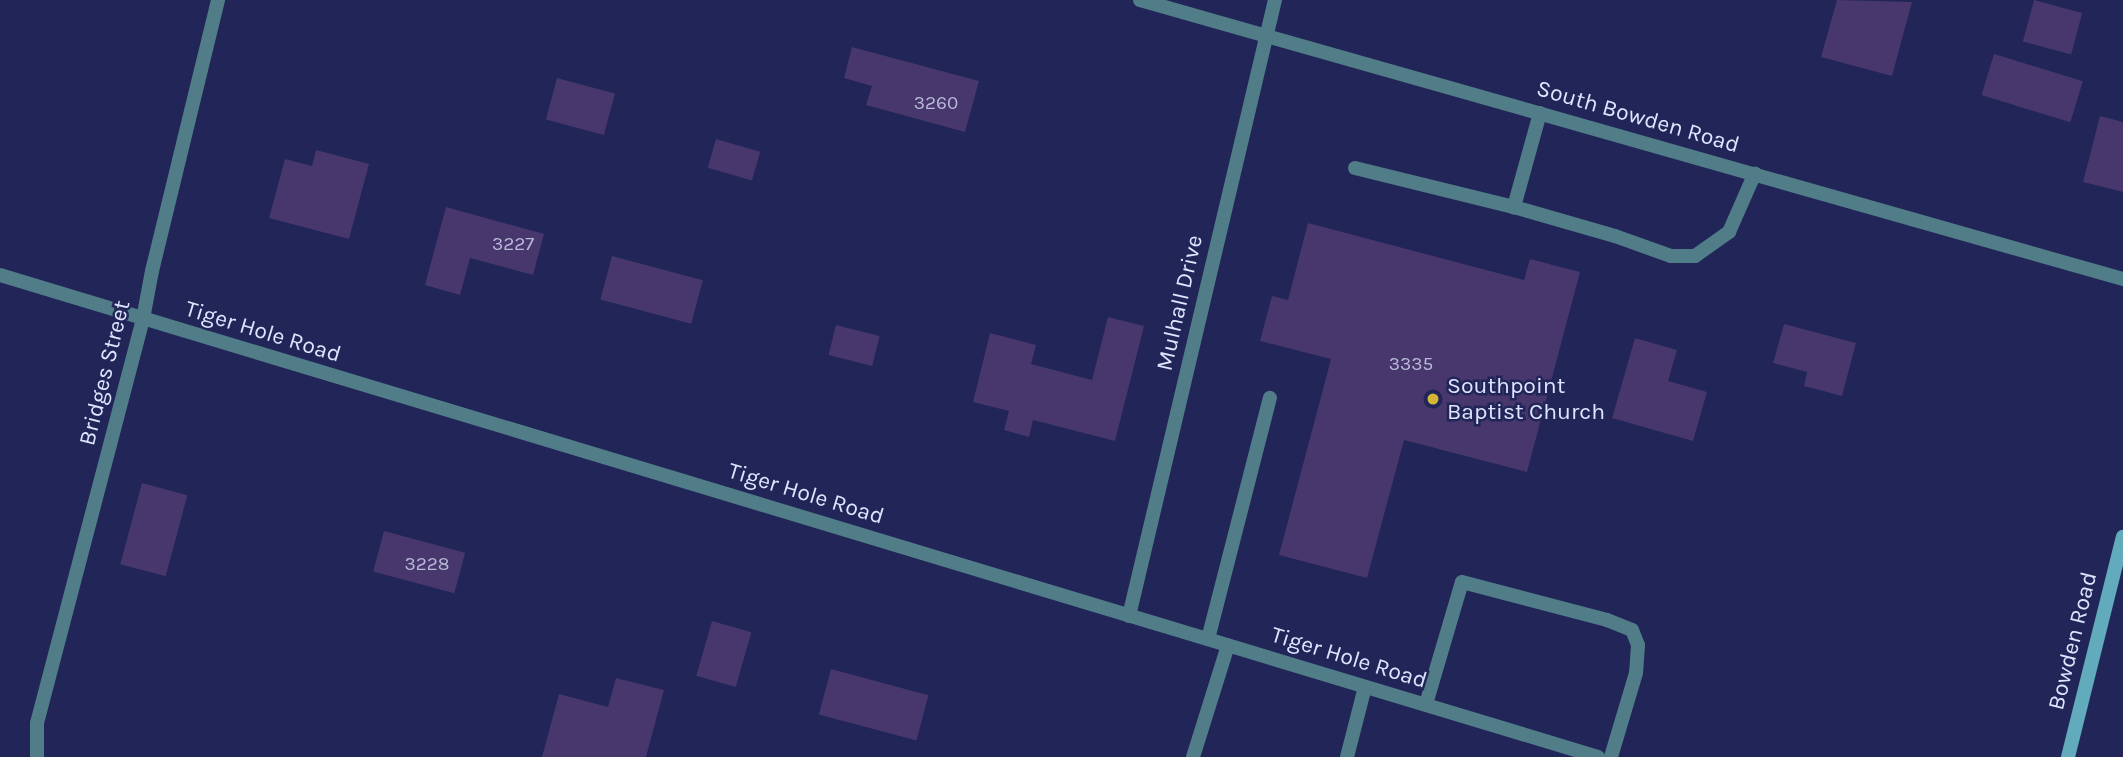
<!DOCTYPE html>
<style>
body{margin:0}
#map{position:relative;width:2123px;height:757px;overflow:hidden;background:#212557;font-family:Karla,sans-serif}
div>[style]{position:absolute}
.building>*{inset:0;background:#47376c;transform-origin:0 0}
.lane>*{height:14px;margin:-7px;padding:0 7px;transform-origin:7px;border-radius:7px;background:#517d88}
.street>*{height:14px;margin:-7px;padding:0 7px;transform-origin:7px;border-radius:7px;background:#517d88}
.secondary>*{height:14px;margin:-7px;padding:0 7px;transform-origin:7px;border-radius:7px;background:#61abbd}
.dots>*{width:19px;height:19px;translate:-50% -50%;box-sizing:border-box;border:4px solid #212557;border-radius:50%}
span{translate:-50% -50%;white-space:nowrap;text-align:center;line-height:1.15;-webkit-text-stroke:5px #212557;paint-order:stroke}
.number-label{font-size:19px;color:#b9bada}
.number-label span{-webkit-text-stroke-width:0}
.street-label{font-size:23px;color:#dfe5ff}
.poi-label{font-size:23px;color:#dfe5ff}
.left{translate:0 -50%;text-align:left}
</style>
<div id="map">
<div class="building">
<i style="clip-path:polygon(1837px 0,1912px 2px,1892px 76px,1821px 57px)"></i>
<i style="left:2034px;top:0;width:50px;height:43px;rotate:15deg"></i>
<i style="clip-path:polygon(852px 47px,979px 81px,965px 132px,866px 105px,872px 86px,844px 78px)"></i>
<i style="left:1994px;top:54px;width:93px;height:43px;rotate:17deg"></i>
<i style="left:557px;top:78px;width:60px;height:43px;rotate:15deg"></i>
<i style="clip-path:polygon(2100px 116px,2123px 122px,2123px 192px,2083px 182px)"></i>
<i style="left:716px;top:139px;width:46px;height:30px;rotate:16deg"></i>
<i style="clip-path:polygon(316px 150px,369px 164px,349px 239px,269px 218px,285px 159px,312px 166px)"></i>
<i style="clip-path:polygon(446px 207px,544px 234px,533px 275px,470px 258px,460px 295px,425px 285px)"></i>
<i style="clip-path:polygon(1308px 223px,1524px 280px,1530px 259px,1580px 272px,1527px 472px,1404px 440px,1367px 578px,1279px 555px,1331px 359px,1260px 341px,1272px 296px,1288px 300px)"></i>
<i style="left:612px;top:256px;width:94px;height:45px;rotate:15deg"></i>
<i style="clip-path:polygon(1108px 317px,1144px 326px,1115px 441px,1033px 420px,1029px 437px,1004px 430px,1009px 411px,973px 402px,990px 333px,1036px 345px,1031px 364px,1092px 380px)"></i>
<i style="clip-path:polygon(1784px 324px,1856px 343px,1842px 396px,1804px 386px,1807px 372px,1773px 363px)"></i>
<i style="left:836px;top:325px;width:45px;height:31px;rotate:14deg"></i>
<i style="clip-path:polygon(1635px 338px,1677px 350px,1668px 381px,1707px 392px,1693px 441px,1612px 418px)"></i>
<i style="left:142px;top:483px;width:47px;height:84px;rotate:15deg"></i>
<i style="left:384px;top:531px;width:84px;height:42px;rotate:15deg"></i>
<i style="left:712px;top:621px;width:41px;height:57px;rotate:16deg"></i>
<i style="left:831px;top:669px;width:101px;height:47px;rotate:15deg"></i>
<i style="clip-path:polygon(616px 678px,664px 690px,646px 757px,542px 757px,559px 694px,608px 707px)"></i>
</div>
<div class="lane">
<i style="left:1540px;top:113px;width:98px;rotate:105.5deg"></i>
<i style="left:1514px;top:207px;width:105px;rotate:16deg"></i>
<i style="left:1615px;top:236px;width:59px;rotate:19.7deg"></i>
<i style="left:1671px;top:256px;width:24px"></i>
<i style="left:1695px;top:256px;width:42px;rotate:-35.2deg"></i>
<i style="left:1729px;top:232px;width:64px;rotate:-66.2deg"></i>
<i style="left:1355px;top:168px;width:164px;rotate:13.8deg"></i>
<i style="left:1208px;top:639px;width:249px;rotate:-75.6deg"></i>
<i style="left:1426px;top:704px;width:127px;rotate:-73.6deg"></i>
<i style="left:1462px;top:582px;width:150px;rotate:14.7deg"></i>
<i style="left:1607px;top:620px;width:27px;rotate:22deg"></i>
<i style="left:1632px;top:630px;width:16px;rotate:68deg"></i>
<i style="left:1638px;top:645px;width:28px;rotate:94deg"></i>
<i style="left:1636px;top:673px;width:88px;rotate:106.6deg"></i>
<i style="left:1193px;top:757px;width:117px;rotate:-72.6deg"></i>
<i style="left:1347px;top:757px;width:72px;rotate:-75.6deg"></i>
</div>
<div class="street">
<i style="left:1140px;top:0;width:1022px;rotate:15.85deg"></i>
<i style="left:0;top:275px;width:1669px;rotate:16.78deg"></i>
<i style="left:1129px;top:616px;width:633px;rotate:-76.67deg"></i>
<i style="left:37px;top:757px;width:34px;rotate:-90deg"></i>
<i style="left:37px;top:723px;width:418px;rotate:-75.3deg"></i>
<i style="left:143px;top:319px;width:49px;rotate:-79.4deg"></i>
<i style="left:152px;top:271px;width:279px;rotate:-76.3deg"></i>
</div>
<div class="secondary">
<i style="left:2068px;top:757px;width:227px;rotate:-76deg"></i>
</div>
<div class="dots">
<i style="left:1433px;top:399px;background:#d3b635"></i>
</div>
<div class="number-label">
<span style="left:936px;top:104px">3260</span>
<span style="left:513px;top:245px">3227</span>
<span style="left:1411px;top:365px">3335</span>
<span style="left:427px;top:565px">3228</span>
</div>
<div class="street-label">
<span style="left:1638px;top:117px;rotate:16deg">South Bowden Road</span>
<span style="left:1180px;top:303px;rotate:-77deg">Mulhall Drive</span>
<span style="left:263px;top:332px;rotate:17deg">Tiger Hole Road</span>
<span style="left:105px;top:373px;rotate:-76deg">Bridges Street</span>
<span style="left:806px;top:494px;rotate:17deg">Tiger Hole Road</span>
<span style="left:2073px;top:641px;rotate:-76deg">Bowden Road</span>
<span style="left:1349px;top:658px;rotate:17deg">Tiger Hole Road</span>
</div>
<div class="poi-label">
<span class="left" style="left:1447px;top:399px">Southpoint<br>Baptist Church</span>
</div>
</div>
